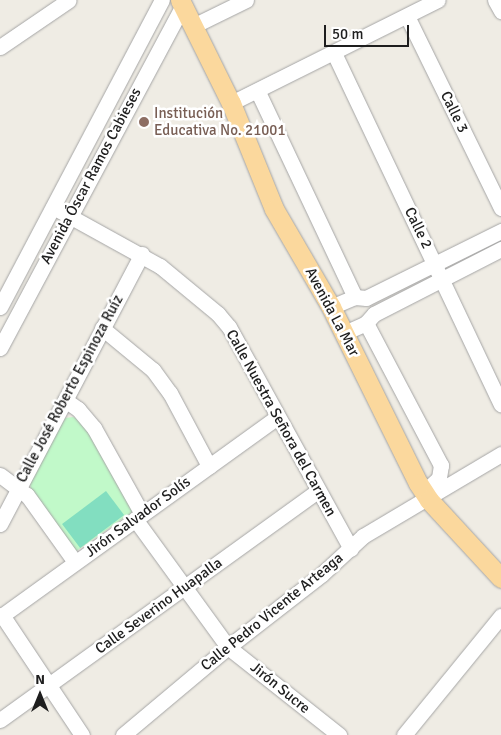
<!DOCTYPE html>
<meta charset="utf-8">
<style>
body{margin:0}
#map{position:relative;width:501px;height:735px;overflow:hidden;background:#efece4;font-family:Signika,sans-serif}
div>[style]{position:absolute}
.park>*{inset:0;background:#c1f9c9}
.pitch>*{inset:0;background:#82dec0;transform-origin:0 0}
.roads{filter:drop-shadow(0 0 1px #a5a5a5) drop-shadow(0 0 1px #a5a5a5)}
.minor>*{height:15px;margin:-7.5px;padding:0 7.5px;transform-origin:7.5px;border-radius:7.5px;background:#fff}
.major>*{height:19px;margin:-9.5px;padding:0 9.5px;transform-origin:9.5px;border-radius:9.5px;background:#fbd89d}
.dots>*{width:14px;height:14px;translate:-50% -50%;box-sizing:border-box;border:2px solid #fff;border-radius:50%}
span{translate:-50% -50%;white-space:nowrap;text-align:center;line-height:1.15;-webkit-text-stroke:5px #fff;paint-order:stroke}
.street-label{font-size:15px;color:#1e1e1e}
.education-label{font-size:15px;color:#785e54}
.left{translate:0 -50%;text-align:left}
.north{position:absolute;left:15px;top:670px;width:50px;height:50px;-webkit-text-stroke:4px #fff;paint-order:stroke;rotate:0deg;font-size:14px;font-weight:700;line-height:20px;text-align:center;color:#1e1e1e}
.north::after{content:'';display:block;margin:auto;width:18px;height:22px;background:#1e1e1e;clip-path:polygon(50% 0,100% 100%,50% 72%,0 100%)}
.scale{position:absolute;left:324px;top:25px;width:85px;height:22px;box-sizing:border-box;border:2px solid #1e1e1e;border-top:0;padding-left:6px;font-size:15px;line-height:18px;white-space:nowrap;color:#1e1e1e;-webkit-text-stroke:4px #fff;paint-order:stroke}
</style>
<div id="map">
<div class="park">
<i style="clip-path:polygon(73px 417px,79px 419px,104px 453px,135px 510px,75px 552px,31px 491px,30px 483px,65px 418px)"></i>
</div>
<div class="pitch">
<i style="left:106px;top:491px;width:30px;height:55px;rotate:53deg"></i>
</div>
<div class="roads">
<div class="minor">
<i style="left:495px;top:0;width:13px;rotate:61deg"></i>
<i style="left:407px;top:16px;width:214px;rotate:63.9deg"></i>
<i style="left:193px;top:26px;width:59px;rotate:-26.1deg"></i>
<i style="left:0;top:47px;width:83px;rotate:-34.3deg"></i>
<i style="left:334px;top:53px;width:389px;rotate:64.6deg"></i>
<i style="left:258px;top:92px;width:227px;rotate:64.7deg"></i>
<i style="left:231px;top:103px;width:231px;rotate:-26.5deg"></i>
<i style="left:53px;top:207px;width:122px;rotate:28.9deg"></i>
<i style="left:160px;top:266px;width:75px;rotate:39.6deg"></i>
<i style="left:218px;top:314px;width:17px;rotate:50deg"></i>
<i style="left:229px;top:327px;width:253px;rotate:61.2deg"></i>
<i style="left:0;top:307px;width:347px;rotate:-62.2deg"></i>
<i style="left:331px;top:307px;width:26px;rotate:-23deg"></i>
<i style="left:355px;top:297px;width:11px;rotate:5deg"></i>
<i style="left:366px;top:298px;width:151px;rotate:-26.4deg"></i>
<i style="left:366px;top:323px;width:161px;rotate:62.2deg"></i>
<i style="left:441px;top:465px;width:13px;rotate:99deg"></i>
<i style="left:439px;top:478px;width:21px;rotate:137deg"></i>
<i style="left:102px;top:328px;width:66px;rotate:39.5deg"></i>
<i style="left:153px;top:370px;width:29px;rotate:54deg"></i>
<i style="left:170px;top:393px;width:83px;rotate:61.9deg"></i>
<i style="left:344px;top:333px;width:24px;rotate:-24deg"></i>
<i style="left:366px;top:323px;width:12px;rotate:-48deg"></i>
<i style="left:374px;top:314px;width:143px;rotate:-27.1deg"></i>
<i style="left:0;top:348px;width:389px;rotate:-61.9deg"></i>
<i style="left:65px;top:400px;width:16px;rotate:35deg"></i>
<i style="left:78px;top:409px;width:25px;rotate:50deg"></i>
<i style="left:94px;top:428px;width:98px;rotate:60.8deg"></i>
<i style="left:0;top:475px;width:34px;rotate:37deg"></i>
<i style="left:27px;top:495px;width:82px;rotate:54.4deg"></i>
<i style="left:135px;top:519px;width:158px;rotate:54deg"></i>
<i style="left:228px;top:647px;width:142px;rotate:38.4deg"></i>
<i style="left:0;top:524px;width:305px;rotate:-62.3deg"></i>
<i style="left:2px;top:615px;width:144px;rotate:56.3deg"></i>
<i style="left:0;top:617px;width:340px;rotate:-35.8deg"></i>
<i style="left:0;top:720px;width:391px;rotate:-35.8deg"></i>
<i style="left:123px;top:735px;width:137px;rotate:-40deg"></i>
<i style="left:228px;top:647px;width:119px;rotate:-37.8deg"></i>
<i style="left:322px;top:574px;width:56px;rotate:-42.8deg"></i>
<i style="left:363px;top:536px;width:161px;rotate:-30.7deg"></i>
<i style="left:404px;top:735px;width:154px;rotate:-50.8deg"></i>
</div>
<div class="major">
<i style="left:180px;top:0;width:115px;rotate:63.7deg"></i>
<i style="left:231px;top:103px;width:114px;rotate:67.9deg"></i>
<i style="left:274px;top:209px;width:113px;rotate:59.8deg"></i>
<i style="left:331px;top:307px;width:196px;rotate:63.7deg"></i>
<i style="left:418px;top:483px;width:20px;rotate:57deg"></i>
<i style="left:429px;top:500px;width:106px;rotate:47.3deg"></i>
</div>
</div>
<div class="dots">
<i style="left:144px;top:122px;background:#8d6e63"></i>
</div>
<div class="street-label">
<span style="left:454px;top:112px;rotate:64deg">Calle 3</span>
<span style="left:91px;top:176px;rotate:-62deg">Avenida Óscar Ramos Cabieses</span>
<span style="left:418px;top:228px;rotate:64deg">Calle 2</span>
<span style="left:332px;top:312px;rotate:62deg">Avenida La Mar</span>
<span style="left:70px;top:389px;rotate:-62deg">Calle José Roberto Espinoza Ruíz</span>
<span style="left:281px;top:423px;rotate:61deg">Calle Nuestra Señora del Carmen</span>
<span style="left:138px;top:517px;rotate:-36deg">Jirón Salvador Solís</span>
<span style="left:159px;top:606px;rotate:-36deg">Calle Severino Huapalla</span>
<span style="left:272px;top:612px;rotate:-39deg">Calle Pedro Vicente Arteaga</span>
<span style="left:280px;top:688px;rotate:39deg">Jirón Sucre</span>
</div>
<div class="education-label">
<span class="left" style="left:154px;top:122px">Institución<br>Educativa No. 21001</span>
</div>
<div class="north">N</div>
<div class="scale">50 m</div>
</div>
